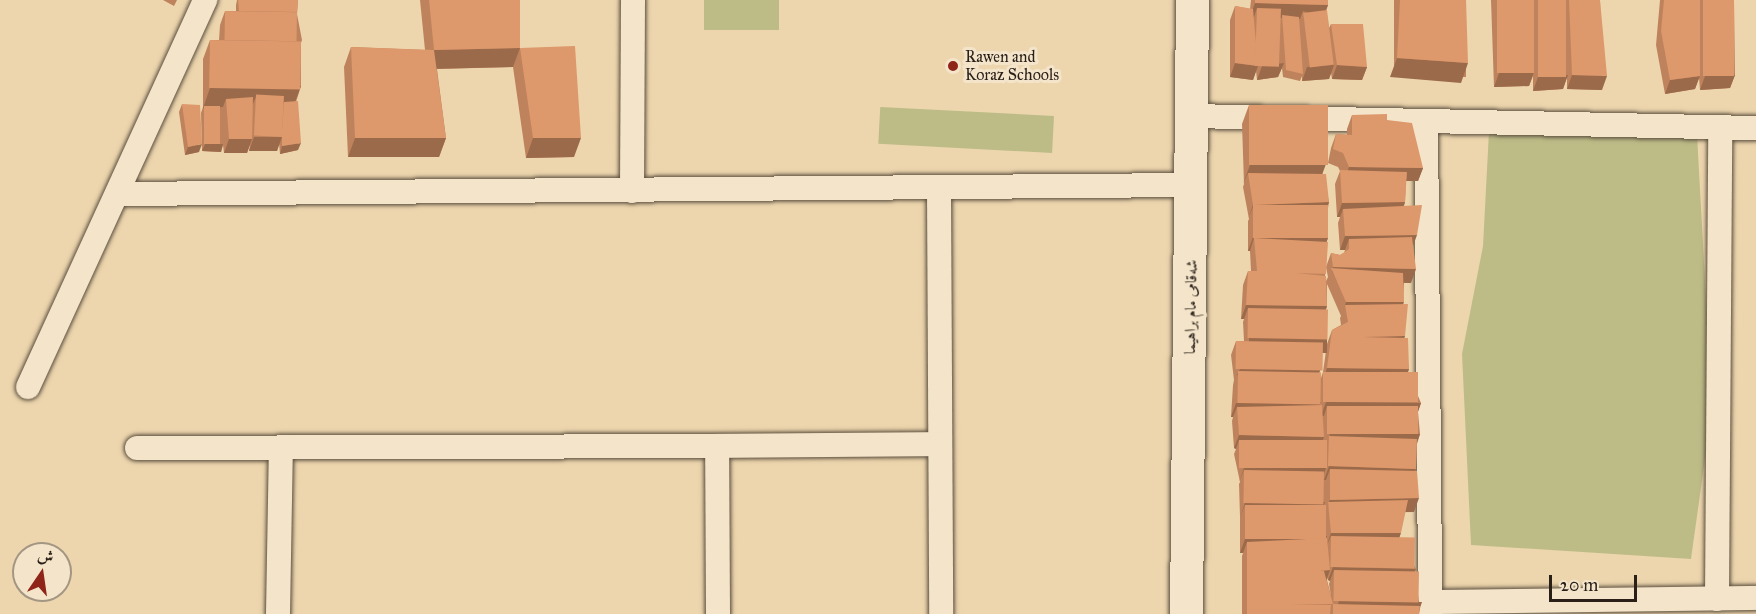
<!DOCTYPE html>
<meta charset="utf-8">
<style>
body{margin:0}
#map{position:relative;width:1756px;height:614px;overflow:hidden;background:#edd6ae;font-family:"IM FELL Great Primer",Amiri,serif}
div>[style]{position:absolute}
.green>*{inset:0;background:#bdbc87;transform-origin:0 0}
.roads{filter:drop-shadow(0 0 2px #5b4e3e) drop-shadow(0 0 2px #5b4e3e)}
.street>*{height:24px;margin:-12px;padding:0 12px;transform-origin:12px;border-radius:12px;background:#f3e4ca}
.secondary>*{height:33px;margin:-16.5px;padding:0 16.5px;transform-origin:16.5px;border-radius:16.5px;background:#f3e4ca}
.wall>*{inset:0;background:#be835c;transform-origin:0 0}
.shaded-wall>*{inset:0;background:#9b6a4b;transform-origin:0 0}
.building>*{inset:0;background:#dd986b;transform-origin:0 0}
.dots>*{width:16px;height:16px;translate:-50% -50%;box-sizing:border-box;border:3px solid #f3e4ca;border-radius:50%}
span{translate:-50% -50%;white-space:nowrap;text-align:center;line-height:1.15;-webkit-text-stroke:6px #f3e4ca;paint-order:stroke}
.poi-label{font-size:16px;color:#2a2018}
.left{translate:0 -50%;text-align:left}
.street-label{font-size:16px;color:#2a2018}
.north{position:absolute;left:12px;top:542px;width:60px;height:60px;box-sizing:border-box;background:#f3e4ca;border:2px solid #a39683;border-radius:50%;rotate:13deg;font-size:16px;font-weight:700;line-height:24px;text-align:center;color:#2a2018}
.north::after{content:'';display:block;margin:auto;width:21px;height:27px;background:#8f2418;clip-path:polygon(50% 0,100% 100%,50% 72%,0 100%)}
.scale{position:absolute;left:1549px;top:575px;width:88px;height:27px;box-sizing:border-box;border:3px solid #2a2018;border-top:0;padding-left:8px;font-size:18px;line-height:21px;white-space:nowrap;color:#2a2018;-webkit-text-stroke:4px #f3e4ca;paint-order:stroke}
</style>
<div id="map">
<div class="green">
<i style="left:704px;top:0;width:75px;height:30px"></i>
<i style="left:1054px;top:116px;width:37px;height:174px;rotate:93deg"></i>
<i style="clip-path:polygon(1489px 131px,1697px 134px,1712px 409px,1691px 559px,1471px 545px,1462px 354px,1483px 246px)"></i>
</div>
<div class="roads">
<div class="street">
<i style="left:1191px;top:116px;width:565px;rotate:1.22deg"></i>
<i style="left:1426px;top:121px;width:493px;rotate:89.5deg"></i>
<i style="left:939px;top:189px;width:425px;rotate:89.7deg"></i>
<i style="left:632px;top:191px;width:191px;rotate:-89.7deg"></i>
<i style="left:118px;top:194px;width:1074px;rotate:-0.48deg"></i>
<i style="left:28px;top:387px;width:426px;rotate:-65.4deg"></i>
<i style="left:137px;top:448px;width:580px;rotate:-0.2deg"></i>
<i style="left:1717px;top:599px;width:472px;rotate:-89.6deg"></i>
<i style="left:1430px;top:602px;width:326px;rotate:-0.7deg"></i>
<i style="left:278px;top:614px;width:167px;rotate:-89deg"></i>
<i style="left:718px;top:614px;width:168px;rotate:-90.3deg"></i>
<i style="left:717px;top:446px;width:223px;rotate:-0.5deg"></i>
</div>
<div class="secondary">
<i style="left:1186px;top:614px;width:614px;rotate:-89.44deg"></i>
</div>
</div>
<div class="wall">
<i style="clip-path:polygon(163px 0,177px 0,174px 6px)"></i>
<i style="clip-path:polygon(237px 0,298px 0,297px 14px,302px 40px,301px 43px,301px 86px,296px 102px,298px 150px,280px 154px,279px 143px,277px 151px,249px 151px,250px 144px,247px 153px,224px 153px,223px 145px,221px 152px,202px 151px,201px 113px,203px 107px,203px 59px,210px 40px,219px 40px,220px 25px,225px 11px,236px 11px,236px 5px)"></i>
<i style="clip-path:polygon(420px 0,520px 0,520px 48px,574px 157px,526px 158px,513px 67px,437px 69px,446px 138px,439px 157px,348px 157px,344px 67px,351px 47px,425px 50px)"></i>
<i style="clip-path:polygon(1251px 0,1328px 0,1328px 5px,1326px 10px,1329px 28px,1331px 24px,1367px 67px,1362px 80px,1332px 79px,1331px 73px,1329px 79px,1302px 81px,1302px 76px,1300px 81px,1283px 77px,1282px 68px,1278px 77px,1257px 80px,1256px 71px,1253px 80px,1230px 77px,1230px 20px,1235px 6px,1250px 9px)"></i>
<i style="left:1394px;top:0;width:72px;height:77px"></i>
<i style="clip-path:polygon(1491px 0,1600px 0,1602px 90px,1567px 89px,1567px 77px,1563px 89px,1533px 91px,1533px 76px,1529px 86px,1494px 87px)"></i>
<i style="clip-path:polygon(1660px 0,1734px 0,1735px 75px,1730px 88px,1700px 90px,1699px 77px,1695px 89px,1665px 94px,1656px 45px)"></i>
<i style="clip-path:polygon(182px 104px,199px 152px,185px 155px,179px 112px)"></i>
<i style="clip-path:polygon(evenodd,1249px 105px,1323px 174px,1329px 202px,1328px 208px,1328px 238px,1326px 242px,1326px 267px,1331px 253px,1340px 255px,1344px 253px,1345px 250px,1340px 250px,1338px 223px,1340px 217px,1337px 217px,1335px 184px,1340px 171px,1338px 167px,1328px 163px,1331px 148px,1336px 134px,1347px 135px,1347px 129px,1352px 115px,1387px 120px,1423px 168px,1418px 181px,1406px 181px,1405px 202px,1404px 206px,1413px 247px,1411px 283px,1404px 283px,1403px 304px,1405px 336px,1404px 338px,1409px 369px,1408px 372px,1421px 403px,1418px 412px,1420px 434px,1417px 444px,1414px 512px,1405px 512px,1399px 538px,1416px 569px,1415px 571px,1420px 609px,1419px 614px,1242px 614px,1242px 556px,1243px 553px,1240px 553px,1240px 517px,1239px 484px,1240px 482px,1234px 454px,1236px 449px,1234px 448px,1232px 421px,1233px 417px,1231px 417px,1233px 385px,1234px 380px,1231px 355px,1236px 341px,1244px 341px,1243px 322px,1244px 319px,1241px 319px,1243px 285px,1248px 271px,1251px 271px,1250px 251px,1248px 251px,1248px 221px,1249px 219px,1243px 187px,1244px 184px,1242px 124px,1249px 105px,1326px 267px,1328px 277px,1326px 281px,1325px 276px,1326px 267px,1249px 105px,1327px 284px,1341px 316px,1340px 318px,1341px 325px,1332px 330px,1327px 344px,1323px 372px,1321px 378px,1319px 372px,1321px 368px,1322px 351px,1327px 338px,1326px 310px,1327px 306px,1327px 284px,1249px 105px,1327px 578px,1328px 580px,1330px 581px,1329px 584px,1331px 596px,1327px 580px,1327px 578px)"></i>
</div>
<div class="shaded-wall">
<i style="clip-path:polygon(1255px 3px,1328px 5px,1323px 19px,1303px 11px,1300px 19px,1281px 18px,1257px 8px,1254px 17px,1250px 17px)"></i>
<i style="clip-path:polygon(520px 48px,513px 67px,427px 69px,434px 50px)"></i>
<i style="clip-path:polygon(1397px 58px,1468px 63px,1461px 83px,1390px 77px)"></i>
<i style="clip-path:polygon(1235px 63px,1258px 66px,1253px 80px,1230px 77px)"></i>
<i style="clip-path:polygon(1284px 63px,1278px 77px,1257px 80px,1262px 66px)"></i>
<i style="clip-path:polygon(1334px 65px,1329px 79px,1302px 81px,1307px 67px)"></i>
<i style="clip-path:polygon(1337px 65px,1367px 67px,1362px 80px,1332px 79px)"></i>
<i style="clip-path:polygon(1534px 72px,1529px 86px,1494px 87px,1499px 73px)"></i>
<i style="clip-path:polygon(1568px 75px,1563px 89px,1533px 91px,1538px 77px)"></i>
<i style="clip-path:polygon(1572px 75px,1607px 76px,1602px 90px,1567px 89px)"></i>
<i style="clip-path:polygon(1735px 75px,1730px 88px,1700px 90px,1705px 76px)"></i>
<i style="clip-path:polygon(1700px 76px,1695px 89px,1665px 94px,1670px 80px)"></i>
<i style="clip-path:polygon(301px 86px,294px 105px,256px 97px,252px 106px,226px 99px,223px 107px,203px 108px,210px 88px)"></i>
<i style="clip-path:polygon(254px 137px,282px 137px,277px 151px,249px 151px)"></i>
<i style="clip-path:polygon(355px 138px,446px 138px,439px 157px,348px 157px)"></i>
<i style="clip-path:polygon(533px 138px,581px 138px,574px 157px,526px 158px)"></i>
<i style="clip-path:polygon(229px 139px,252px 139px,247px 153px,224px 153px)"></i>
<i style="clip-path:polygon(301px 143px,298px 150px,280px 154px,282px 146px)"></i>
<i style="clip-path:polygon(202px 144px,199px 152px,185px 155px,188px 147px)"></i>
<i style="clip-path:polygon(205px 144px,223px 144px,221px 152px,202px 151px)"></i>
<i style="clip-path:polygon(1326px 164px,1319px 183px,1248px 173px,1243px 184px,1250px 165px)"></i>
<i style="clip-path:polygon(1349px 167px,1423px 168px,1418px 181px,1344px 181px)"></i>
<i style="clip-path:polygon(1329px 202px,1324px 216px,1253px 207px,1248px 219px,1253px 205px)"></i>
<i style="clip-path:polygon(1405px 202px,1400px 216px,1343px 209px,1340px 217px,1337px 217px,1342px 203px)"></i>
<i style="clip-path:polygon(1417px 235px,1412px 249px,1349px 239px,1345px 250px,1340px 250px,1345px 236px)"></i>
<i style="clip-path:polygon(1253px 237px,1328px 238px,1323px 252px,1254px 238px,1250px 251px,1248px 251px)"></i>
<i style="clip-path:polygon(1333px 267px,1416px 269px,1411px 283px,1337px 281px,1332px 271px)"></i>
<i style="clip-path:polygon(1346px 302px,1404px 302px,1399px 316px,1345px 305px,1341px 316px)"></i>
<i style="clip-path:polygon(1246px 305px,1327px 306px,1322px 320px,1248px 308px,1244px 319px,1241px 319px)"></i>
<i style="clip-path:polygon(1405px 336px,1400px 349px,1363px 337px)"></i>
<i style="left:1249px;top:338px;width:78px;height:15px"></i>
<i style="clip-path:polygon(1321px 368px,1316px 382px,1237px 375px,1240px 369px)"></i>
<i style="clip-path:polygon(1327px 368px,1409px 369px,1404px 383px,1324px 377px)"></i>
<i style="clip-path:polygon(1321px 402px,1316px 416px,1237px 407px,1233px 417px,1231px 417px,1236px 403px)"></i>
<i style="clip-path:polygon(1326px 402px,1421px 403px,1416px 417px,1327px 406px,1324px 416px,1321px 416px)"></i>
<i style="clip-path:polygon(1330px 434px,1420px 434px,1415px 448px,1329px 437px)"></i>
<i style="clip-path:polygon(1239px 435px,1324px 437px,1319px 451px,1239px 440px,1236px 449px,1234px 448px)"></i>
<i style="clip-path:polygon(1329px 466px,1416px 469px,1411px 483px,1330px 469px,1326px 480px,1324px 480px)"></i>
<i style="clip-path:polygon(1244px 468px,1326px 468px,1321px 482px,1244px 470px,1239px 482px)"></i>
<i style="clip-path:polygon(1419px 498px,1414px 512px,1330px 513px,1328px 503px,1330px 500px)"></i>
<i style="clip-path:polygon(1325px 502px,1320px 516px,1245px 505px,1240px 517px,1245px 503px)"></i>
<i style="clip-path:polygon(1331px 533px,1401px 533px,1396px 547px,1331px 536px,1326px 547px)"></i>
<i style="clip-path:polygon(1327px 536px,1322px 550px,1247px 542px,1243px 553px,1240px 553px,1245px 539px)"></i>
<i style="clip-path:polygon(1333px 567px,1416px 569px,1411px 582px,1334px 570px,1330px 581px,1328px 580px)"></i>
<i style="clip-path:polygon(1330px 570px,1325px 584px,1319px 571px)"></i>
<i style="clip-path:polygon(1339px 601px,1422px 602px,1418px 614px,1334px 614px)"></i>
</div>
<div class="building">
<i style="clip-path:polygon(238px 0,298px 0,297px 14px,297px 12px,239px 11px)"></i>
<i style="clip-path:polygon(429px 0,520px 0,520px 48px,575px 46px,581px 138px,533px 138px,520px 48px,434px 50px)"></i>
<i style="clip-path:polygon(1255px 0,1328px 0,1328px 5px,1255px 3px)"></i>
<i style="clip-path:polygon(1400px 0,1466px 0,1468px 63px,1397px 58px)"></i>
<i style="left:1497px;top:0;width:37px;height:73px"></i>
<i style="left:1538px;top:0;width:28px;height:77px"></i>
<i style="clip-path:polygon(1569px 0,1600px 0,1607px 76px,1572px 75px)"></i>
<i style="clip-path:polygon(1664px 0,1700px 0,1700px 76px,1670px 80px,1661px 31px)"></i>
<i style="left:1703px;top:0;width:31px;height:76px"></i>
<i style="clip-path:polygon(1235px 6px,1253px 9px,1258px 66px,1235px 63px)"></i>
<i style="left:1257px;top:8px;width:24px;height:58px;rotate:2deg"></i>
<i style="left:1327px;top:10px;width:55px;height:24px;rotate:83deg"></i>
<i style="left:225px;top:11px;width:72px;height:29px;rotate:1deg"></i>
<i style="clip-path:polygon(1282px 15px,1299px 17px,1303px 74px,1286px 70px)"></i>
<i style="clip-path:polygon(1331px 24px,1363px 24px,1367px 67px,1337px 65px)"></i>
<i style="left:210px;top:40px;width:91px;height:48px;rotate:1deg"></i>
<i style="clip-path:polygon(351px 47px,434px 50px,446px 138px,355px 138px)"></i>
<i style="left:284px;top:96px;width:41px;height:28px;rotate:93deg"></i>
<i style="clip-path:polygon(253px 97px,252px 139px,229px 139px,226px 99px)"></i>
<i style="clip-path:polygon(298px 101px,301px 143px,282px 146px,282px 130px,284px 102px)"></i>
<i style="clip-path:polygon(182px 104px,200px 105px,202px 144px,188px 147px)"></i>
<i style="left:1249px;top:105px;width:79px;height:60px"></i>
<i style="left:204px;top:106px;width:16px;height:38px"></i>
<i style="clip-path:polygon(1387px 114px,1387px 120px,1412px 123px,1423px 168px,1349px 167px,1343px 153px,1333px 149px,1336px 134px,1352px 135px,1352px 115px)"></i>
<i style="clip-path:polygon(1340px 170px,1407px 172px,1405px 202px,1342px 203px)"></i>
<i style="clip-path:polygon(1248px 173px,1326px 174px,1329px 202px,1253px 205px)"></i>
<i style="left:1328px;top:205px;width:33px;height:75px;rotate:90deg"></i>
<i style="clip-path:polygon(1422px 205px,1417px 235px,1345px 236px,1343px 209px)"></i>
<i style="clip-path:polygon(1412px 237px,1416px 269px,1333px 267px,1331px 253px,1340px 255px,1349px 249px,1349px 239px)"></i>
<i style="clip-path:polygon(1254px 238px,1328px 242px,1326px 274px,1296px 273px,1326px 276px,1327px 306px,1246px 305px,1248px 271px,1257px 271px)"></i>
<i style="clip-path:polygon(1331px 268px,1403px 273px,1404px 302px,1346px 302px)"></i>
<i style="clip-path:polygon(1408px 304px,1405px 336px,1363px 337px,1408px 338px,1409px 369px,1327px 368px,1332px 330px,1348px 322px,1345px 305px)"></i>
<i style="left:1248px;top:308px;width:80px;height:30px;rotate:1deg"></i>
<i style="left:1236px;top:341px;width:87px;height:28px;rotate:1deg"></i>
<i style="left:1238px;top:371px;width:83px;height:32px;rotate:1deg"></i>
<i style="left:1323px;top:372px;width:95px;height:30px"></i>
<i style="clip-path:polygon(1322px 405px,1324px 437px,1239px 435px,1237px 407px)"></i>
<i style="left:1327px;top:406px;width:91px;height:28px"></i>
<i style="left:1329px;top:436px;width:88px;height:30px;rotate:2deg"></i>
<i style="left:1239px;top:440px;width:88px;height:28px"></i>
<i style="clip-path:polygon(1330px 469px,1417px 471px,1419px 498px,1330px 500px)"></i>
<i style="left:1244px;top:470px;width:80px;height:33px;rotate:1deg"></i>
<i style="clip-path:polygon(1408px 500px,1401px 533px,1331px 533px,1328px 502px)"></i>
<i style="left:1245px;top:505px;width:81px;height:34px"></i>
<i style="left:1331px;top:536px;width:84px;height:31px;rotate:1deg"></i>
<i style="clip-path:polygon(1327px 538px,1330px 570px,1319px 571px,1324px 571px,1333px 604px,1291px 604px,1331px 605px,1330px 614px,1247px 614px,1247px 542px)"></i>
<i style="left:1334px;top:570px;width:85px;height:31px;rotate:1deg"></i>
<i style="clip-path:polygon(1333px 604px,1420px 606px,1419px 614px,1333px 614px)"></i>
</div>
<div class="dots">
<i style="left:953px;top:66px;background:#8f2418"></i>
</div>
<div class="poi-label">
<span class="left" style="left:965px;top:66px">Rawen and<br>Koraz Schools</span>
</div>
<div class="street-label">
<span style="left:1191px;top:307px;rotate:-89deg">شەقامی مام براهیما</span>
</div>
<div class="north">ش</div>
<div class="scale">20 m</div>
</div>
